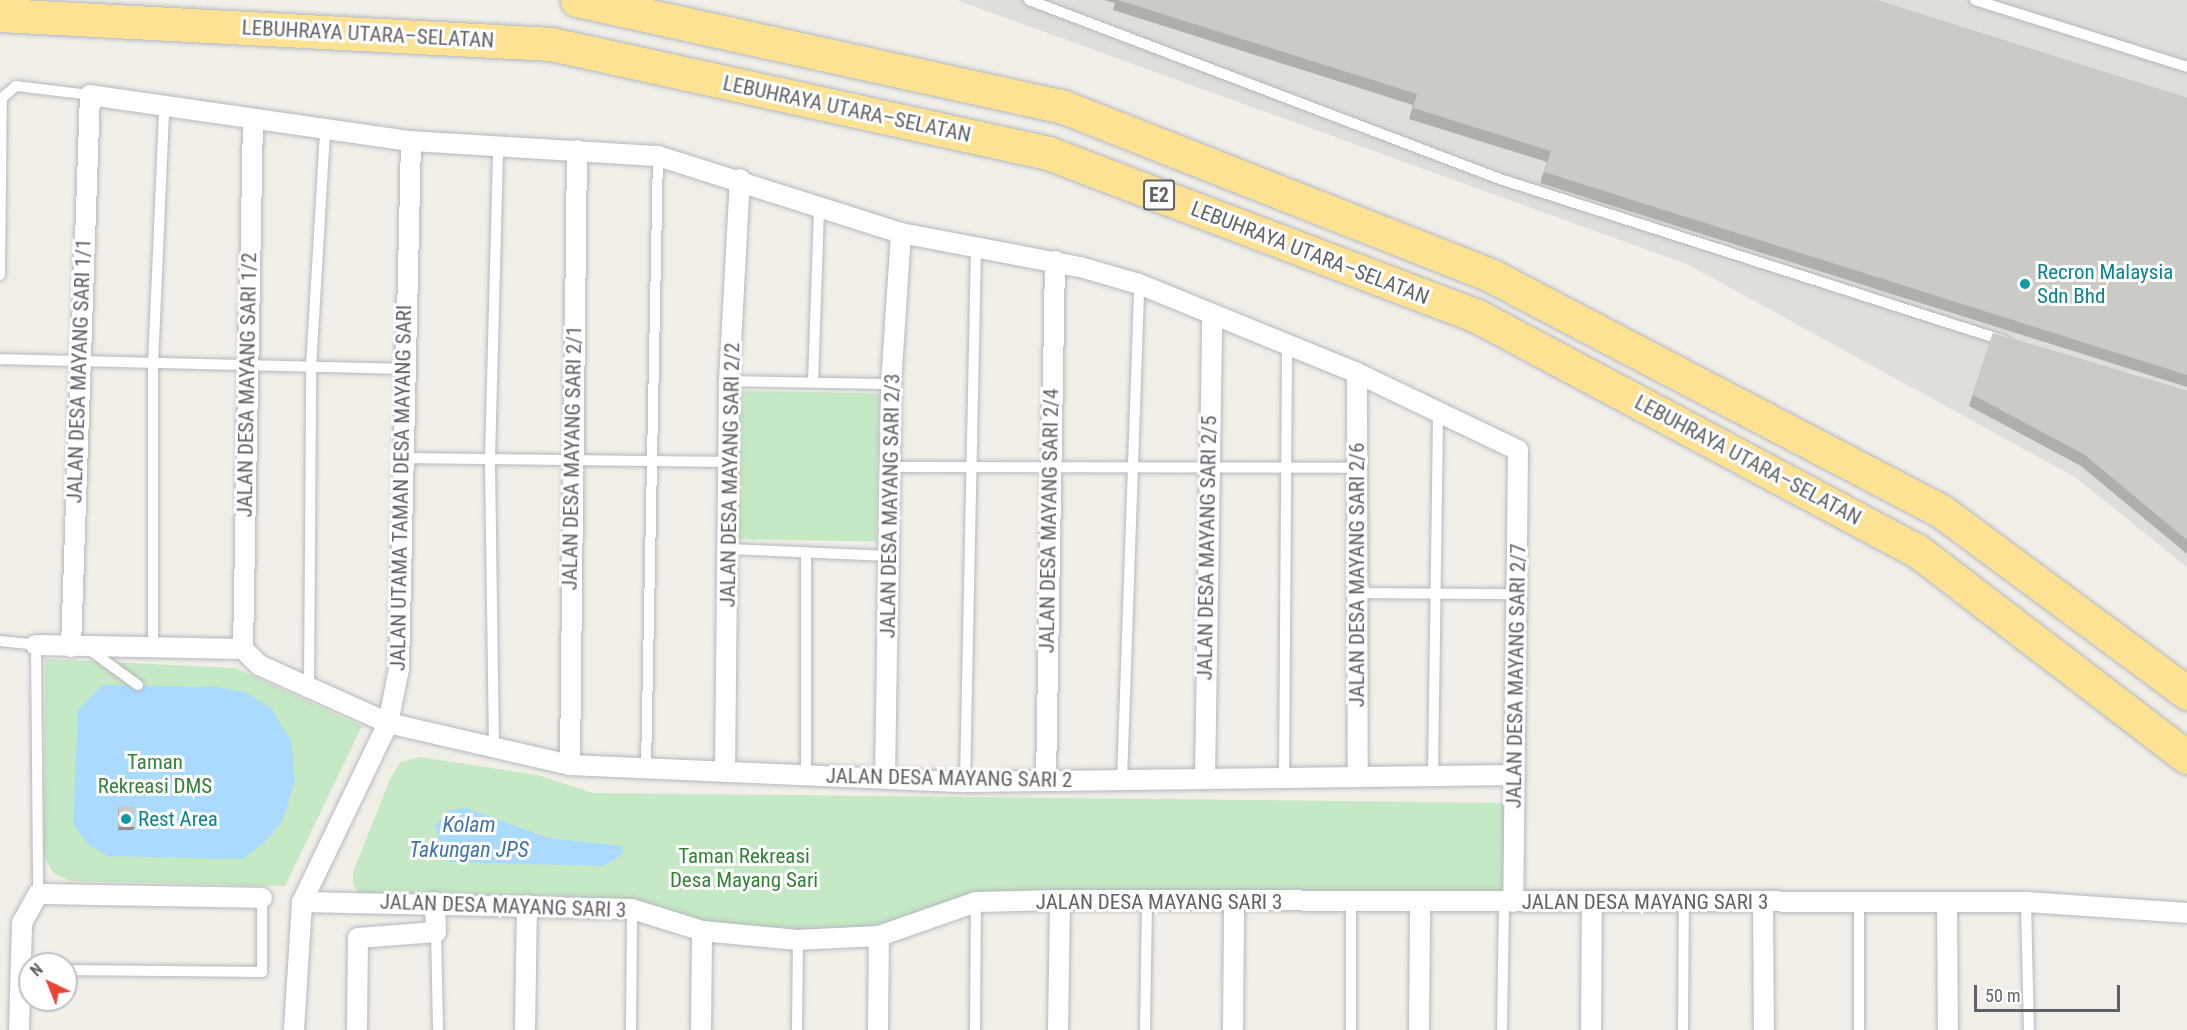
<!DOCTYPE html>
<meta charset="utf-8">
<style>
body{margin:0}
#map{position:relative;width:2187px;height:1030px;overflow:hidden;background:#f1efe8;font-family:"Roboto Condensed",sans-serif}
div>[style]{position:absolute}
.industrial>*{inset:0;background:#e0deda}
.green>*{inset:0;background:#c5e8c5;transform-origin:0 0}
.water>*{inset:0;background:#aadaff}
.roads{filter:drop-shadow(0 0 2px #b5b8bc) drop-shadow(0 0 2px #b5b8bc)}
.lane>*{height:10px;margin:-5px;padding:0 5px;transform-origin:5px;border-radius:5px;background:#fff}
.street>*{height:20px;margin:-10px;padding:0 10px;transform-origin:10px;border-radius:10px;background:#fff}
.highway>*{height:33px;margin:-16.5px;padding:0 16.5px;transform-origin:16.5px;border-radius:16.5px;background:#fde293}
.wall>*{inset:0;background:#afaea9}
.shaded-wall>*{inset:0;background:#8f8d8a}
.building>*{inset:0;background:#cccac5;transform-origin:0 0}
.dots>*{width:16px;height:16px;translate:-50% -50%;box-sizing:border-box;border:3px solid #fff;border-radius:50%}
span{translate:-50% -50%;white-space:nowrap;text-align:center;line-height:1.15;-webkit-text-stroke:6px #fff;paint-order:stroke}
.shield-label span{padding:2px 4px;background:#fff;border:2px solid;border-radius:4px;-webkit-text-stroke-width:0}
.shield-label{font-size:20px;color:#5f6368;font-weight:700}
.street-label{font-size:21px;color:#5f6368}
.culture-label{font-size:21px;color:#0d838f}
.left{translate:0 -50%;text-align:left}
.park-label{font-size:21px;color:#348238}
.water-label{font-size:22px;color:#4174aa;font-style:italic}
.north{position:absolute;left:18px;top:952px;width:60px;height:60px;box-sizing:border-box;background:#fff;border:2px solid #bfc1c3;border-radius:50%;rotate:317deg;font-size:16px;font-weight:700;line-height:24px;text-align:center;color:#5f6368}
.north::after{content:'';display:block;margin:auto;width:21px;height:27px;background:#ea4335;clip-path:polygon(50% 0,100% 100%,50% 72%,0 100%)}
.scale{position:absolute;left:1974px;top:985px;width:146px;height:27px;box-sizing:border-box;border:3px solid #5f6368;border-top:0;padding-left:8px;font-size:18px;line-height:21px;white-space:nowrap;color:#5f6368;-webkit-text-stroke:4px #fff;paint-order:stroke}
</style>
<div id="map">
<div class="industrial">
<i style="clip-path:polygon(956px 0,2187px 0,2187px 567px,2075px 477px,1689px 265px)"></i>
</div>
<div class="green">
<i style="left:741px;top:391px;width:138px;height:148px;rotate:1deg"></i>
<i style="clip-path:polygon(45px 659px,235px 668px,362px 726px,285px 886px,71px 881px,54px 874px,44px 856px)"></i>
<i style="clip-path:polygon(419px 757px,538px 775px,593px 793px,1516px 803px,1516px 909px,988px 903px,878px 940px,745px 943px,634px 905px,361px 896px,353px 884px,353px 872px,391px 777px,401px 762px)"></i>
</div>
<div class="water">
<i style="clip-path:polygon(102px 685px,217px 687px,245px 692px,271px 708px,291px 741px,295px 781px,282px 822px,265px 842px,243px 859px,107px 856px,89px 845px,73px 824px,78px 710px)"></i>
<i style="clip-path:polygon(466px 808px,548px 838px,622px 846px,623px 854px,603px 866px,451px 862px,444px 858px,435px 825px,451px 810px)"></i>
</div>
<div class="roads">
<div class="lane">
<i style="left:1029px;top:0;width:504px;rotate:20.81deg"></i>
<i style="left:1500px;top:179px;width:530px;rotate:17.79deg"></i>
<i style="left:1975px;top:0;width:222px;rotate:17.5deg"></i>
<i style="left:0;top:275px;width:177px;rotate:-89.4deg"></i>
<i style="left:2px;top:98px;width:18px;rotate:-41deg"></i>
<i style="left:16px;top:86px;width:75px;rotate:6.9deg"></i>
<i style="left:0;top:359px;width:402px;rotate:1.4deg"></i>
<i style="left:729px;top:381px;width:162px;rotate:1.1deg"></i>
<i style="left:813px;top:382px;width:176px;rotate:-88deg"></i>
<i style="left:402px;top:458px;width:328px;rotate:0.7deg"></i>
<i style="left:890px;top:467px;width:467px;rotate:0.1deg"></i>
<i style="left:729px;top:549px;width:160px;rotate:2.5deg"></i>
<i style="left:806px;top:552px;width:223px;rotate:90deg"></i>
<i style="left:1357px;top:593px;width:159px;rotate:0.4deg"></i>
<i style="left:0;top:641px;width:36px;rotate:6deg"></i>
<i style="left:36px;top:645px;width:249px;rotate:89.5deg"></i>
<i style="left:87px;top:648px;width:63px;rotate:36deg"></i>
<i style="left:153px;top:650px;width:285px;rotate:-90deg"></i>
<i style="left:153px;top:365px;width:257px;rotate:-87.5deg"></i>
<i style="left:309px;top:686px;width:318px;rotate:-89.6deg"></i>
<i style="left:311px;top:368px;width:238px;rotate:-86.6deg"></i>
<i style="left:494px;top:748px;width:289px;rotate:-90.8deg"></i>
<i style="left:490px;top:459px;width:313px;rotate:-88.5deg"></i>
<i style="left:646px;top:768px;width:612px;rotate:-88.88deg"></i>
<i style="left:1433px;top:776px;width:365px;rotate:-89.2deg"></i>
<i style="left:1284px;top:778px;width:432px;rotate:-89.6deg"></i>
<i style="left:1122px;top:780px;width:496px;rotate:-88deg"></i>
<i style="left:965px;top:782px;width:536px;rotate:-88.82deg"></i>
<i style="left:2026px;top:902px;width:128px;rotate:88.7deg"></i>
<i style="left:436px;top:932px;width:98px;rotate:88.8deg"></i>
<i style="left:66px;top:970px;width:196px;rotate:0.6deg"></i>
<i style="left:262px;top:972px;width:74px;rotate:-90deg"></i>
<i style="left:631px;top:1030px;width:121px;rotate:-89.5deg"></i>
<i style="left:797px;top:1030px;width:90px;rotate:-89.4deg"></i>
<i style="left:975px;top:1030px;width:128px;rotate:-89.6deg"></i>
<i style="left:1145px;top:1030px;width:131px;rotate:-89.1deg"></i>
<i style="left:1351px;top:1030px;width:128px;rotate:-90deg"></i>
<i style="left:1502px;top:1030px;width:128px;rotate:-89.1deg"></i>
<i style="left:1683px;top:1030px;width:128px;rotate:-89.6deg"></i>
<i style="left:1859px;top:1030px;width:128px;rotate:-90deg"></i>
</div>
<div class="street">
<i style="left:1357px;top:373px;width:404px;rotate:89.9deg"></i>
<i style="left:36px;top:645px;width:207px;rotate:1.1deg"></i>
<i style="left:243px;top:649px;width:23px;rotate:45deg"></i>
<i style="left:259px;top:665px;width:141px;rotate:24.2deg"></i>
<i style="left:388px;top:723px;width:187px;rotate:13deg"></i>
<i style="left:570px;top:765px;width:395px;rotate:2.5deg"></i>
<i style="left:965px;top:782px;width:550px;rotate:-0.73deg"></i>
<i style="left:71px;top:647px;width:552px;rotate:-88.03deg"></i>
<i style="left:90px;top:95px;width:324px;rotate:8.2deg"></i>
<i style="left:411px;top:141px;width:247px;rotate:3.5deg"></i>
<i style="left:658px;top:156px;width:255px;rotate:17.6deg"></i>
<i style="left:901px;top:233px;width:182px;rotate:10.8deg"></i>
<i style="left:1080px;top:267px;width:61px;rotate:16.1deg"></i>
<i style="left:1139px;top:284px;width:235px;rotate:22.2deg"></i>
<i style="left:1357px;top:373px;width:178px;rotate:25.6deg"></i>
<i style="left:1518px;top:450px;width:452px;rotate:90.6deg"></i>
<i style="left:243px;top:649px;width:529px;rotate:-88.92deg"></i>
<i style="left:570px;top:765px;width:615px;rotate:-89.35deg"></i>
<i style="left:725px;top:772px;width:391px;rotate:-89.4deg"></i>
<i style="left:729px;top:381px;width:202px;rotate:-86.9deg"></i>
<i style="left:885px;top:778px;width:394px;rotate:-89.1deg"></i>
<i style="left:891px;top:384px;width:151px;rotate:-86.2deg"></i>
<i style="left:1205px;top:779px;width:462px;rotate:-89.1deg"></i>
<i style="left:1046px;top:781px;width:520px;rotate:-89.01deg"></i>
<i style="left:302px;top:902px;width:330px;rotate:1.2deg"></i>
<i style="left:632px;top:909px;width:73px;rotate:17.4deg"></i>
<i style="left:702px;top:931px;width:96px;rotate:5.4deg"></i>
<i style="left:798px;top:940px;width:81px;rotate:-2.8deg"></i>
<i style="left:879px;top:936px;width:103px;rotate:-19.3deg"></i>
<i style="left:976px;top:902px;width:84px;rotate:-1.4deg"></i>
<i style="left:1060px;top:900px;width:966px;rotate:0.12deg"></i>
<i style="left:2026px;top:902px;width:161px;rotate:3.9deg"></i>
<i style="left:1763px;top:902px;width:128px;rotate:89.6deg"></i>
<i style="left:1947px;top:902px;width:128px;rotate:89.6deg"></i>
<i style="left:19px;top:1030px;width:107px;rotate:-88.4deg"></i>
<i style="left:22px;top:923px;width:33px;rotate:-61deg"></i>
<i style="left:38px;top:894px;width:224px;rotate:1deg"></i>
<i style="left:294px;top:1030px;width:128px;rotate:-86.4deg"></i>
<i style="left:302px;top:902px;width:199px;rotate:-64.3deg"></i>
<i style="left:388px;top:723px;width:55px;rotate:-78.5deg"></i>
<i style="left:399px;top:669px;width:528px;rotate:-88.7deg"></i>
<i style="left:357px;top:1030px;width:92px;rotate:-89.4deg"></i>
<i style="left:358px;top:938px;width:78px;rotate:-4.4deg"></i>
<i style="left:436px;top:932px;width:30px;rotate:-92deg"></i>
<i style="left:525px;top:1030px;width:125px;rotate:-89.1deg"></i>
<i style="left:701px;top:1030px;width:99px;rotate:-89.4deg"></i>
<i style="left:878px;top:1030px;width:94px;rotate:-89.4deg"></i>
<i style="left:1058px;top:1030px;width:130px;rotate:-89.1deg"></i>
<i style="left:1233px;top:1030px;width:127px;rotate:-89.5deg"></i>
<i style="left:1419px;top:1030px;width:127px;rotate:-89.5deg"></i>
<i style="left:1591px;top:1030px;width:128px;rotate:-89.6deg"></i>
</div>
<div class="highway">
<i style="left:577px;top:0;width:495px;rotate:12.4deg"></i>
<i style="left:1061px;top:106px;width:463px;rotate:21.5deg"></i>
<i style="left:1492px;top:276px;width:507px;rotate:27.63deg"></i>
<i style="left:1941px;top:511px;width:306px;rotate:36.5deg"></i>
<i style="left:0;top:15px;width:552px;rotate:3.01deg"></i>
<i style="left:551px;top:44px;width:509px;rotate:12.37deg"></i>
<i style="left:1048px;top:153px;width:459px;rotate:20.8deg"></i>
<i style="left:1477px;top:316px;width:497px;rotate:28.1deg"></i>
<i style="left:1916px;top:550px;width:341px;rotate:37.4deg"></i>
</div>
</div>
<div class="wall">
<i style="clip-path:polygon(1104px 0,1876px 0,2187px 98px,2187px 387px,1540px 183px,1547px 162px,1409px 119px,1413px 105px,1113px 10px,1115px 3px)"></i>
<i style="clip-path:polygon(1993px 333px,2187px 391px,2187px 554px,2081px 466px,1969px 406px)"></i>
<i style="clip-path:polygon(119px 806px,133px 830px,118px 830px,118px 809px)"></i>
</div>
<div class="shaded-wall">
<i style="clip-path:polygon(119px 827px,135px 827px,133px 830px,118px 830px)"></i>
</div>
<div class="building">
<i style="clip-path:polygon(1118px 0,1876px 0,2187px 98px,2187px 375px,1544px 172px,1551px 151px,1413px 108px,1417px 94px)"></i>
<i style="clip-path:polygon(1993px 333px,2187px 391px,2187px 540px,2085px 455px,1973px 395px)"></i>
<i style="left:119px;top:806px;width:15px;height:21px"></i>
</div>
<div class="dots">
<i style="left:2025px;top:284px;background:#0f9aa8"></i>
<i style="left:126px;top:819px;background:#0f9aa8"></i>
</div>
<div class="shield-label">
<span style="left:1159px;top:195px">E2</span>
</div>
<div class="street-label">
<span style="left:368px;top:34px;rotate:3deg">LEBUHRAYA UTARA–SELATAN</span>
<span style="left:847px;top:109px;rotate:12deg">LEBUHRAYA UTARA–SELATAN</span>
<span style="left:1310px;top:253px;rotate:21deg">LEBUHRAYA UTARA–SELATAN</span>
<span style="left:79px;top:371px;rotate:-88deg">JALAN DESA MAYANG SARI 1/1</span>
<span style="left:247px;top:385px;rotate:-89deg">JALAN DESA MAYANG SARI 1/2</span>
<span style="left:572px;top:458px;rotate:-89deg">JALAN DESA MAYANG SARI 2/1</span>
<span style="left:1748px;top:460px;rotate:28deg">LEBUHRAYA UTARA–SELATAN</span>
<span style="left:730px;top:475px;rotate:-89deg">JALAN DESA MAYANG SARI 2/2</span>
<span style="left:401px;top:488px;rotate:-89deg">JALAN UTAMA TAMAN DESA MAYANG SARI</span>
<span style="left:890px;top:506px;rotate:-89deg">JALAN DESA MAYANG SARI 2/3</span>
<span style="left:1049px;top:521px;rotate:-89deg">JALAN DESA MAYANG SARI 2/4</span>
<span style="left:1207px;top:548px;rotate:-89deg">JALAN DESA MAYANG SARI 2/5</span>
<span style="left:1357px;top:575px;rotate:-90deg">JALAN DESA MAYANG SARI 2/6</span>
<span style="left:1516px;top:676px;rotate:-89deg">JALAN DESA MAYANG SARI 2/7</span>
<span style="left:949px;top:778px;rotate:1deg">JALAN DESA MAYANG SARI 2</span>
<span style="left:1159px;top:902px">JALAN DESA MAYANG SARI 3</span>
<span style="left:1645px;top:902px">JALAN DESA MAYANG SARI 3</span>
<span style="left:503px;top:906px;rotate:2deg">JALAN DESA MAYANG SARI 3</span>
</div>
<div class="culture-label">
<span class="left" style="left:2037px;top:284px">Recron Malaysia<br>Sdn Bhd</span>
<span class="left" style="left:138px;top:819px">Rest Area</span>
</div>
<div class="park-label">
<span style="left:155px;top:774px">Taman<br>Rekreasi DMS</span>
<span style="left:744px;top:868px">Taman Rekreasi<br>Desa Mayang Sari</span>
</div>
<div class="water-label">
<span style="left:469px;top:837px">Kolam<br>Takungan JPS</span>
</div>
<div class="north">N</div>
<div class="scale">50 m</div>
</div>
